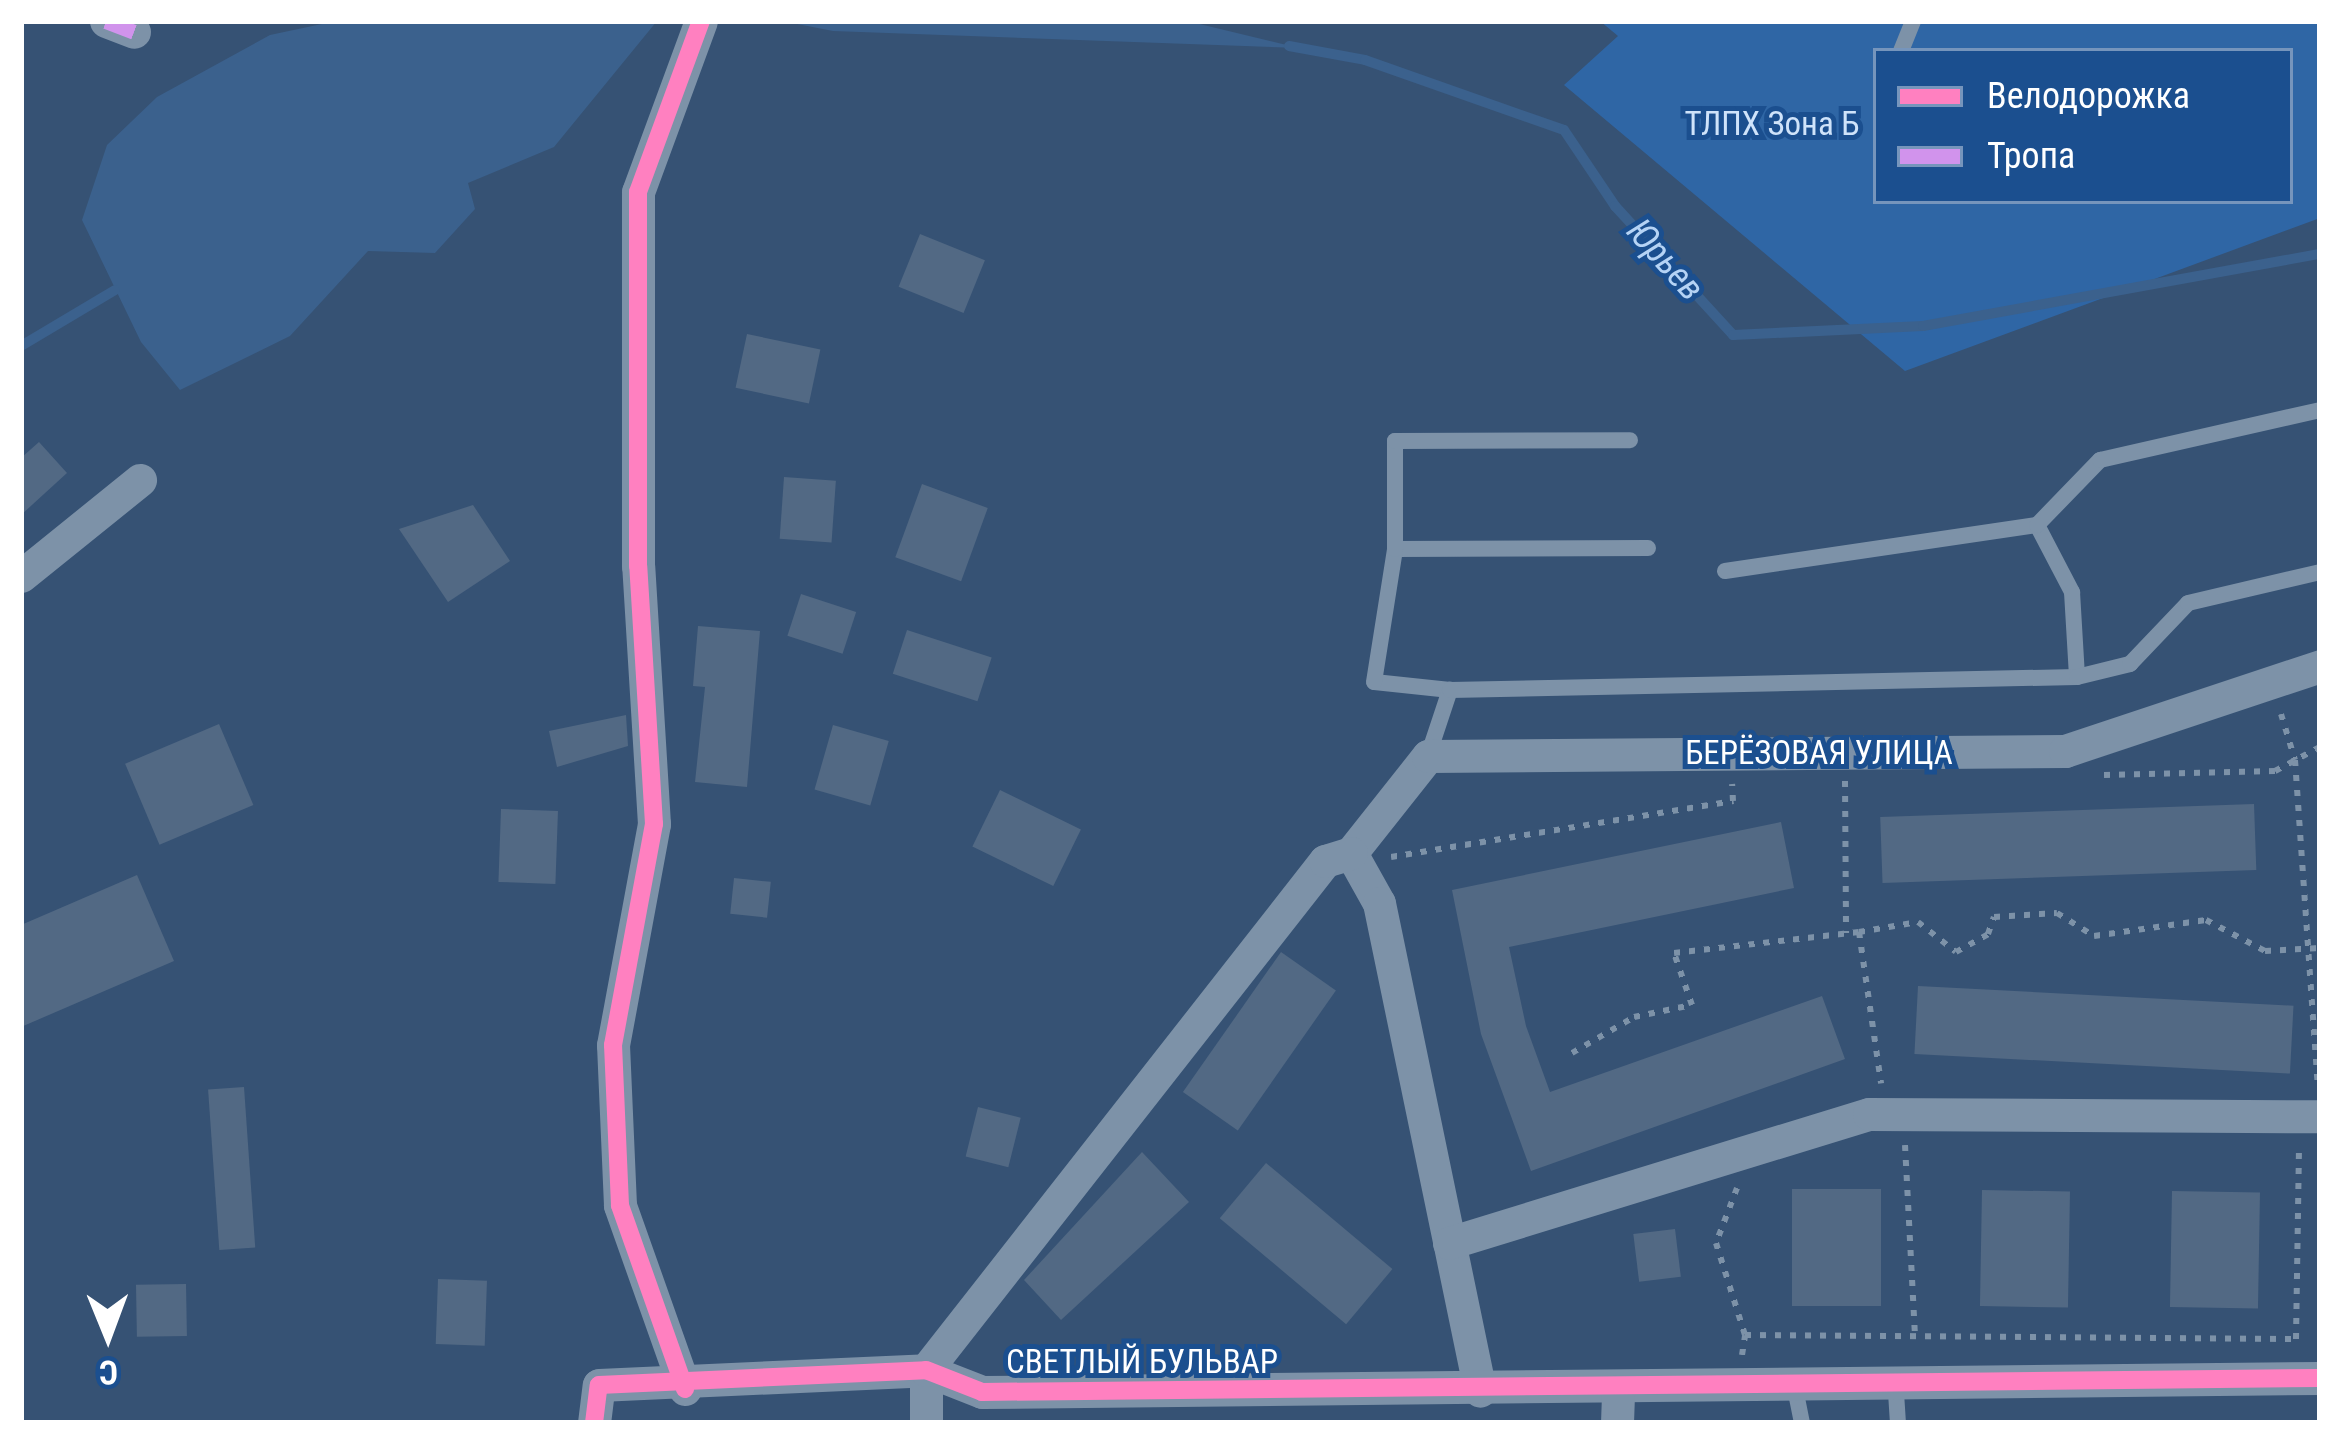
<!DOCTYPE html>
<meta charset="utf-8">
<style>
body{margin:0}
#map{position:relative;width:2341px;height:1444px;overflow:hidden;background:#365274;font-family:"Roboto Condensed",sans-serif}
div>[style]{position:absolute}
.green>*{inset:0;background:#2f66a5}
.water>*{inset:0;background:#3b618d}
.stream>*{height:10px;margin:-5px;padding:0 5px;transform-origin:5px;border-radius:5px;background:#3b618d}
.building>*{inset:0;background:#526984;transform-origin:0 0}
.path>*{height:6px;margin-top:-3px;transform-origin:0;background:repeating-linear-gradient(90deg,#7d92a8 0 6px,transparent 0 15px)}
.service>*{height:16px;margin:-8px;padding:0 8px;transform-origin:8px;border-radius:8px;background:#7d92a8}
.minor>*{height:33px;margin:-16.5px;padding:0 16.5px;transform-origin:16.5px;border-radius:16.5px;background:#7d92a8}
.quiet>*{height:15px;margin-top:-7.5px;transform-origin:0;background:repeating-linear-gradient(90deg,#d193ec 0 30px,transparent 0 45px)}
.cycleway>*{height:18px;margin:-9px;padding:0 9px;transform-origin:9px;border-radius:9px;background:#ff80c0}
span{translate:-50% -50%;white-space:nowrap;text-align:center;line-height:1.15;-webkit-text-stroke:10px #1b4f8f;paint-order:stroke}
.park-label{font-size:33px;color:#cfe3fa}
.street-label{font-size:33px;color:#fff}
.water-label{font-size:36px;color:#b5d3f5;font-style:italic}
.frame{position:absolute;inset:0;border:24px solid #fff;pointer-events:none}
.legend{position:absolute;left:1873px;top:48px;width:420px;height:156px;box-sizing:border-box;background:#1b4f8f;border:3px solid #7695bc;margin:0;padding:15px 21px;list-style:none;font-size:36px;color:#fff}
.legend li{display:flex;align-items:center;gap:24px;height:60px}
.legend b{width:60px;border:3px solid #7695bc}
.north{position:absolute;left:48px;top:1276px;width:120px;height:120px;-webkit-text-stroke:9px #1b4f8f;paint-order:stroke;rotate:179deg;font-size:33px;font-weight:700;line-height:48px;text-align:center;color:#fff}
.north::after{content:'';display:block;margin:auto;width:42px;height:54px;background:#fff;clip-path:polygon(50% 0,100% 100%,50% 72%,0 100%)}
</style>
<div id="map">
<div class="green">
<i style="clip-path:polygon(evenodd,1600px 21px,2320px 21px,2320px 218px,1905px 371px,1564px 85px,1618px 36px,1600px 21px,1876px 51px,2290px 51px,2290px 201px,1876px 201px,1876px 51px)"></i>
</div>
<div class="water">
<i style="clip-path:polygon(336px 21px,657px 21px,554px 147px,468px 183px,475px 209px,435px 253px,368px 251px,290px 336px,180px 390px,141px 342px,82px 220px,107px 145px,157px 97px,270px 35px)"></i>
<i style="clip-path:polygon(782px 21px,1187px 21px,1299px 48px,833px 31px)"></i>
</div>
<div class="stream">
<i style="left:1289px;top:46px;width:77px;rotate:10.4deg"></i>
<i style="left:1365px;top:60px;width:211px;rotate:19.4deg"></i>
<i style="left:1564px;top:130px;width:92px;rotate:56.1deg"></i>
<i style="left:1615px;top:206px;width:175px;rotate:47.5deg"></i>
<i style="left:1733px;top:335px;width:190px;rotate:-2.7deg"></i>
<i style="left:1923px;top:326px;width:403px;rotate:-10.3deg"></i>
<i style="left:21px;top:346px;width:109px;rotate:-30.8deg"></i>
</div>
<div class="building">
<i style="left:920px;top:234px;width:70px;height:57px;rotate:22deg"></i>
<i style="left:747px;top:334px;width:75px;height:55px;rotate:12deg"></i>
<i style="clip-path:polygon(39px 442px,67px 473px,21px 515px,21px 458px)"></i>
<i style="left:784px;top:477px;width:52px;height:62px;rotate:4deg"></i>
<i style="left:922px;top:484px;width:70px;height:78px;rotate:20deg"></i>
<i style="clip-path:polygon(473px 505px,510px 561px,448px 602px,399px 529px)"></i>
<i style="left:801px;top:594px;width:58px;height:44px;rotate:18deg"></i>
<i style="clip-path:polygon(698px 626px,760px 631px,747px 787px,695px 782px,705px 687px,693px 686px)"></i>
<i style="left:907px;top:630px;width:89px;height:46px;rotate:18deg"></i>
<i style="clip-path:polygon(626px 715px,628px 746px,557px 767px,549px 731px)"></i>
<i style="left:219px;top:724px;width:88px;height:102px;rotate:67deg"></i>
<i style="left:833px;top:725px;width:58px;height:67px;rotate:16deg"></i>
<i style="left:1000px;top:790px;width:90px;height:63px;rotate:26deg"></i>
<i style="left:2254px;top:804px;width:66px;height:374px;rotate:88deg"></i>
<i style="left:501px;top:809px;width:57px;height:73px;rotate:2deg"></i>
<i style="clip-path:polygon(1781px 822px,1794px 888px,1509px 947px,1526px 1026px,1550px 1092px,1822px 996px,1845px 1059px,1531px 1171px,1481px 1034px,1452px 890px)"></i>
<i style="clip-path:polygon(137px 875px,174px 961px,21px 1027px,21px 925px)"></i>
<i style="left:734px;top:878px;width:37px;height:36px;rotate:6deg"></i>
<i style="left:1281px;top:952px;width:67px;height:171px;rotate:35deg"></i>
<i style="left:1918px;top:986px;width:376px;height:68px;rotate:3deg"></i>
<i style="left:244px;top:1087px;width:161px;height:36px;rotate:86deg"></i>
<i style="left:978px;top:1107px;width:44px;height:51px;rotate:14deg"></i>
<i style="clip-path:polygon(1142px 1152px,1189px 1202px,1061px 1320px,1024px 1280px)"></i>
<i style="left:1266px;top:1163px;width:165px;height:72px;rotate:40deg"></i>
<i style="left:1792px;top:1189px;width:89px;height:117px"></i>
<i style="left:1982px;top:1190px;width:88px;height:116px;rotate:1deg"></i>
<i style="left:2172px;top:1191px;width:88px;height:116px;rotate:1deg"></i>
<i style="left:1675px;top:1229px;width:48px;height:42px;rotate:83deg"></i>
<i style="left:438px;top:1279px;width:49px;height:65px;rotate:2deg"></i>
<i style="left:186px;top:1284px;width:52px;height:50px;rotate:89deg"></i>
</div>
<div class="path">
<i style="left:2281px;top:714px;width:48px;rotate:73.1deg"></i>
<i style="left:2295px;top:760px;width:329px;rotate:86deg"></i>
<i style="left:2104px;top:775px;width:171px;rotate:-1.3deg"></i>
<i style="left:2275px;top:771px;width:51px;rotate:-28.1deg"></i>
<i style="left:1845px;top:781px;width:152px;rotate:89.6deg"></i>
<i style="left:1391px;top:857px;width:347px;rotate:-9.3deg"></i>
<i style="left:1733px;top:801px;width:17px;rotate:-93deg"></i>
<i style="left:1859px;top:932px;width:60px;rotate:-9.6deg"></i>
<i style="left:1918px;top:922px;width:48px;rotate:38.3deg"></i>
<i style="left:1956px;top:952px;width:37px;rotate:-29deg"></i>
<i style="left:1988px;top:934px;width:18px;rotate:-71deg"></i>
<i style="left:1994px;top:917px;width:63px;rotate:-3.6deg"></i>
<i style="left:2057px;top:913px;width:44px;rotate:31.9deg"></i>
<i style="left:2094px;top:936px;width:113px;rotate:-8.1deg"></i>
<i style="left:2206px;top:920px;width:67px;rotate:27.7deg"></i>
<i style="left:2265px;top:951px;width:55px;rotate:-3.1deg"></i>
<i style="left:1572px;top:1053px;width:72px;rotate:-30.1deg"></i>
<i style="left:1634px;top:1017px;width:59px;rotate:-11.7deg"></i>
<i style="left:1692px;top:1005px;width:55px;rotate:-109.1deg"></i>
<i style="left:1674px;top:953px;width:186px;rotate:-6.5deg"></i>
<i style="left:1859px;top:932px;width:153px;rotate:81.7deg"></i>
<i style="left:1905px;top:1145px;width:192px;rotate:87deg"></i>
<i style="left:1737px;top:1188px;width:59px;rotate:110.9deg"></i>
<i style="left:1716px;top:1243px;width:96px;rotate:72.5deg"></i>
<i style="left:1742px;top:1355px;width:20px;rotate:-81deg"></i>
<i style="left:1745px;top:1335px;width:551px;rotate:0.42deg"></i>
<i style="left:2296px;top:1339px;width:190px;rotate:-89.1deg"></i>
</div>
<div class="service">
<i style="left:1901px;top:51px;width:32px;rotate:-68deg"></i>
<i style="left:2037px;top:525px;width:76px;rotate:62.4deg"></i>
<i style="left:2072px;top:592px;width:85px;rotate:86.6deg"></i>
<i style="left:1395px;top:549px;width:253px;rotate:-0.2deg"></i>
<i style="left:1725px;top:571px;width:315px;rotate:-8.4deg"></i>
<i style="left:2037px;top:525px;width:91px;rotate:-45.9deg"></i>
<i style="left:2100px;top:460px;width:226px;rotate:-12.8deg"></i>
<i style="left:1450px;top:690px;width:76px;rotate:-174deg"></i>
<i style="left:1374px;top:682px;width:135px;rotate:-81deg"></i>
<i style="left:1395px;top:549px;width:108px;rotate:-90deg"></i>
<i style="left:1395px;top:441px;width:235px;rotate:-0.2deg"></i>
<i style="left:1428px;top:756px;width:70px;rotate:-71.6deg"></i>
<i style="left:1450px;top:690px;width:627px;rotate:-1.19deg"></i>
<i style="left:2077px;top:677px;width:55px;rotate:-13.8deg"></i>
<i style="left:2130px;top:664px;width:84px;rotate:-46.4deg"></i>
<i style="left:2188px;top:603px;width:136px;rotate:-13.2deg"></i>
<i style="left:1895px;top:1377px;width:46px;rotate:86.3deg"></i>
<i style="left:1794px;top:1383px;width:41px;rotate:78.7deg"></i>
</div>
<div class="minor">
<i style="left:106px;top:21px;width:30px;rotate:21deg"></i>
<i style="left:21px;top:576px;width:153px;rotate:-38.9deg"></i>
<i style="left:1351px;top:853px;width:124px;rotate:-51.6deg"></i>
<i style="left:1428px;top:756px;width:637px;rotate:-0.45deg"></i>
<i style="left:2065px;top:751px;width:269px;rotate:-18.4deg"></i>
<i style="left:1351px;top:853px;width:57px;rotate:60.8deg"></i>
<i style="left:1379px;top:903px;width:498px;rotate:78.3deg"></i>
<i style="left:1449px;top:1243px;width:439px;rotate:-17.1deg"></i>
<i style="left:1869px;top:1114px;width:451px;rotate:0.3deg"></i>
<i style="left:685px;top:1389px;width:195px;rotate:-109.5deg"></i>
<i style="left:620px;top:1205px;width:160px;rotate:-92.5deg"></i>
<i style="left:613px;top:1045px;width:225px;rotate:-79.5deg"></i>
<i style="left:654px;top:824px;width:258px;rotate:-93.5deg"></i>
<i style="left:638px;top:566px;width:374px;rotate:-90deg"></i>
<i style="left:638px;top:192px;width:182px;rotate:-69.8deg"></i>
<i style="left:594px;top:1423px;width:38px;rotate:-83deg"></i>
<i style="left:599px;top:1385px;width:327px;rotate:-2.6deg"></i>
<i style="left:926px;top:1370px;width:60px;rotate:21.4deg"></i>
<i style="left:982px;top:1392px;width:1338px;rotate:-0.6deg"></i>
<i style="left:926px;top:1423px;width:53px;rotate:-90deg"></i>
<i style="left:926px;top:1370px;width:647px;rotate:-51.91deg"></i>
<i style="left:1325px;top:861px;width:27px;rotate:-17deg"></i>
<i style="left:1617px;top:1423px;width:32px;rotate:-88deg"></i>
</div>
<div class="quiet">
<i style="left:106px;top:21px;width:30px;rotate:21deg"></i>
</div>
<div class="cycleway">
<i style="left:685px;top:1389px;width:195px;rotate:-109.5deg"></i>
<i style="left:620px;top:1205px;width:160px;rotate:-92.5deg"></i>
<i style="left:613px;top:1045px;width:225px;rotate:-79.5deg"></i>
<i style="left:654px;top:824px;width:258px;rotate:-93.5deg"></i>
<i style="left:638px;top:566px;width:374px;rotate:-90deg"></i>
<i style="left:638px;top:192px;width:182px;rotate:-69.8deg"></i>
<i style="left:594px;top:1423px;width:38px;rotate:-83deg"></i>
<i style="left:599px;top:1385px;width:327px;rotate:-2.6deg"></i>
<i style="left:926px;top:1370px;width:60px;rotate:21.4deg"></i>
<i style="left:982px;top:1392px;width:1338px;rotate:-0.6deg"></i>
</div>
<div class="park-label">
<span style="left:1772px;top:124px">ТЛПХ Зона Б</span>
</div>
<div class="street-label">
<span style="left:1819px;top:753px">БЕРЁЗОВАЯ УЛИЦА</span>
<span style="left:1142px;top:1362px">СВЕТЛЫЙ БУЛЬВАР</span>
</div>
<div class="water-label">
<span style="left:1665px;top:260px;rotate:48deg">Юрьев</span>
</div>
<div class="frame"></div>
<ul class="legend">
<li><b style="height:15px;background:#ff80c0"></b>Велодорожка</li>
<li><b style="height:15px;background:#d193ec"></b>Тропа</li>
</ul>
<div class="north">С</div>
</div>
